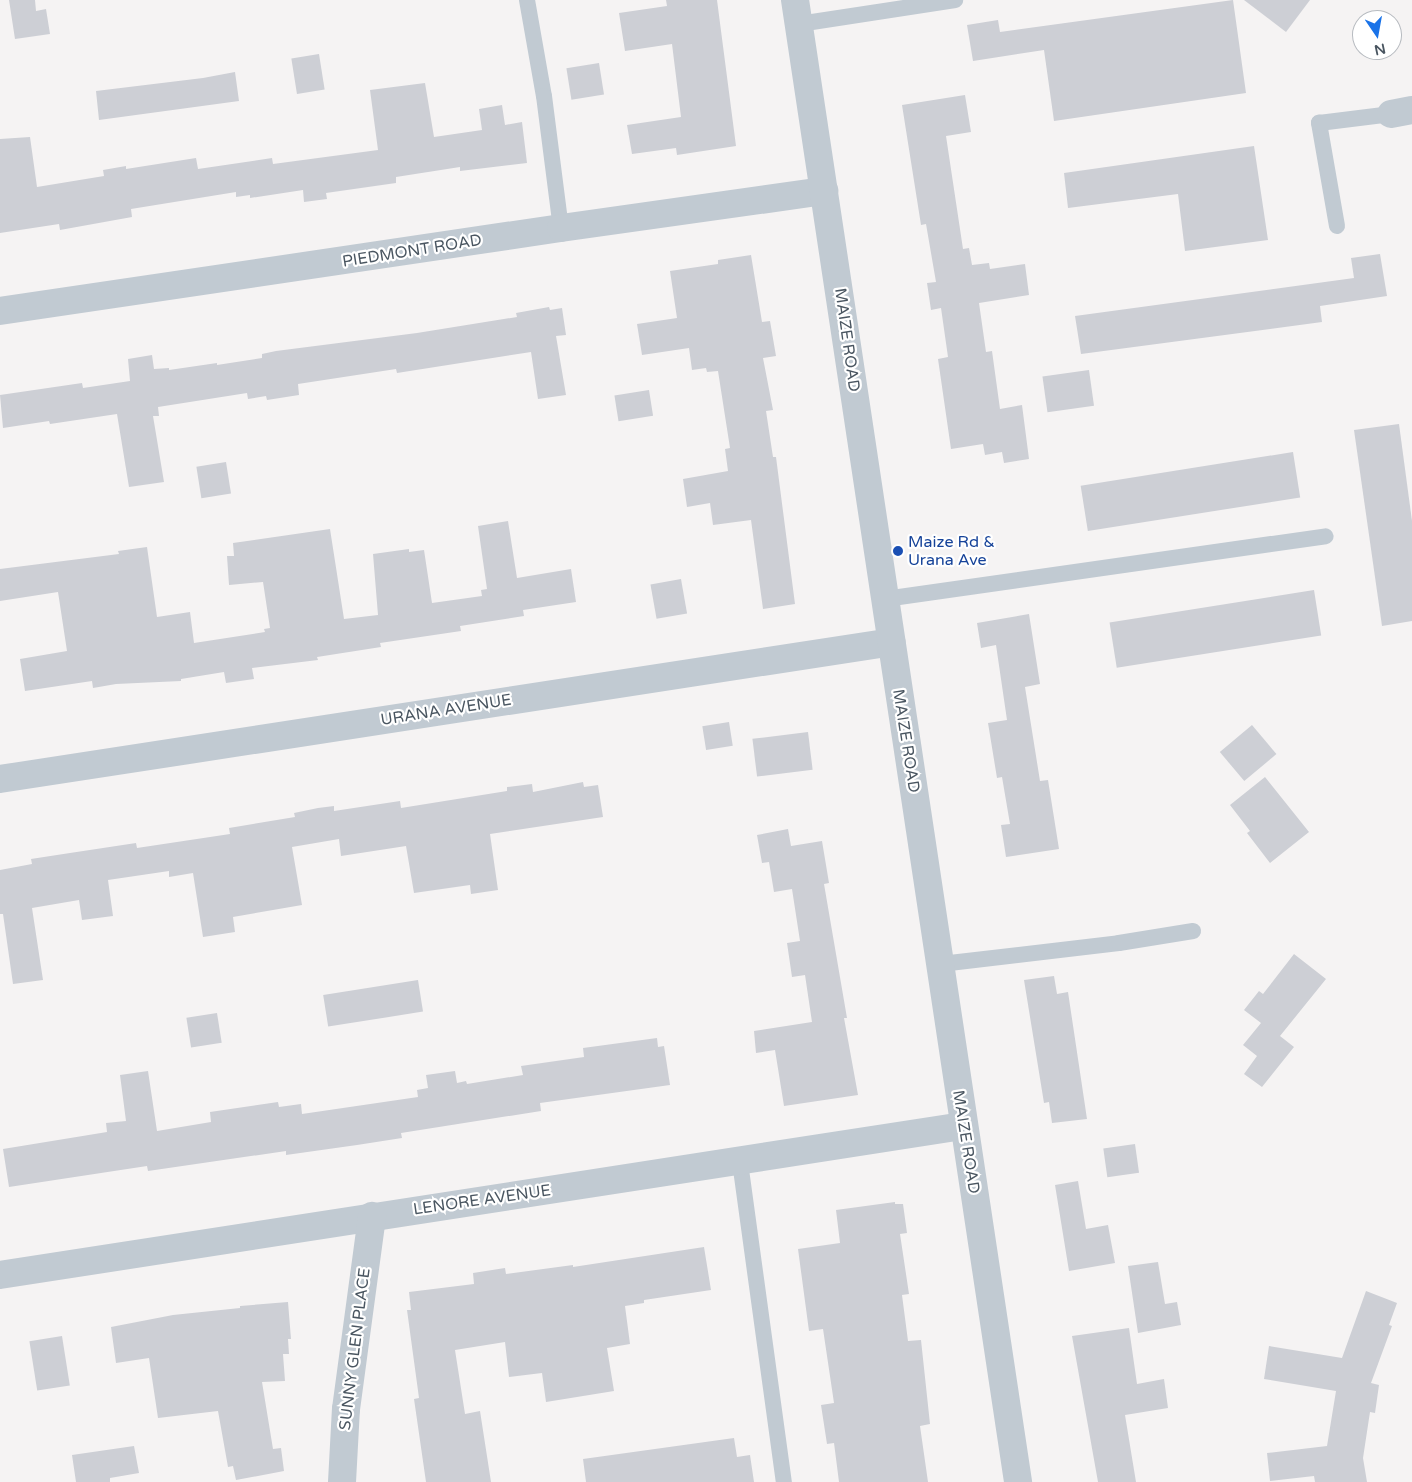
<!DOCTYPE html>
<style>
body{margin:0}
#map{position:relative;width:1412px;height:1482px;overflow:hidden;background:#f5f3f3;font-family:"Varela Round",sans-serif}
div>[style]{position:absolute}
.building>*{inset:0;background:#cdcfd5;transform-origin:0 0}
.service>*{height:16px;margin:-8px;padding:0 8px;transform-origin:8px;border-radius:8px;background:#c1cad2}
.minor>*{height:28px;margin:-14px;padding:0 14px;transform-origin:14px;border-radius:14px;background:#c1cad2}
.tertiary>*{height:28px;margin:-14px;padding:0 14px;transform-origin:14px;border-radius:14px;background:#c1cad2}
.dots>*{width:14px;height:14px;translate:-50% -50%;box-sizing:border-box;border:2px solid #fff;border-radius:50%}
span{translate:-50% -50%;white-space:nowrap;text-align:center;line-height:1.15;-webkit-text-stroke:4.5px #fff;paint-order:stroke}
.street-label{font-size:16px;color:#4a5661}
.transit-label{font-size:16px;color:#164399}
.left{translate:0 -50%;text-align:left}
.north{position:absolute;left:1352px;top:10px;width:50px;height:50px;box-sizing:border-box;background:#fff;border:1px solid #b7bbc0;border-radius:50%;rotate:168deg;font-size:14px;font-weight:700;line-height:20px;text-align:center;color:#4a5661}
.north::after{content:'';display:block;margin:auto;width:18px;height:22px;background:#1a73e8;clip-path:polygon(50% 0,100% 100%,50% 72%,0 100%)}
</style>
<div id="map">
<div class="building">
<i style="clip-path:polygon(9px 0,35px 0,36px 11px,46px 9px,50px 34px,15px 39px)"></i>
<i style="clip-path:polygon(666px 0,717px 0,736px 146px,677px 155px,676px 148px,632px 154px,627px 125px,681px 117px,672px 44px,625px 51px,619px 13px,667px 6px)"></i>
<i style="clip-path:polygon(1233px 0,1246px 93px,1054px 121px,1044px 50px,973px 61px,967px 25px,998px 20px,1000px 32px)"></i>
<i style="clip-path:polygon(1244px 0,1310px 0,1286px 32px)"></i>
<i style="left:319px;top:54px;width:36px;height:28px;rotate:81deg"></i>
<i style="left:599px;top:63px;width:32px;height:33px;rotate:81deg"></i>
<i style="clip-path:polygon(235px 72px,239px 101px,99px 120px,96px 91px,203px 78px)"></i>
<i style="clip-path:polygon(425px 83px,434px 137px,482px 130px,479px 109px,502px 105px,505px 125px,522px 122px,527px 163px,460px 171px,460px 167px,396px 177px,396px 183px,326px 193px,327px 199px,304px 202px,303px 190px,250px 198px,250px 195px,236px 197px,236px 192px,131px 209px,132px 217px,60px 230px,59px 224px,0 233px,0 139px,30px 137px,37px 187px,104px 176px,103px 170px,126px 166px,126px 169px,196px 158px,198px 169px,272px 158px,273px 164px,378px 150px,370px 90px)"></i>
<i style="clip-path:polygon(965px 95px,971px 132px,946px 136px,963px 249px,969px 248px,972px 265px,989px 263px,990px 269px,1025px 264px,1029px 295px,979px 303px,986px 352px,992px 351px,1000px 409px,1022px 405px,1029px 459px,1004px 463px,1002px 452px,985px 455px,983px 444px,951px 449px,938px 359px,948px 357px,941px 308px,931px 310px,927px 283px,936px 282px,926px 224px,921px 225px,902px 105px)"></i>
<i style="clip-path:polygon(1254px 146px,1268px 240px,1185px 251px,1178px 194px,1068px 208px,1064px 173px)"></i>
<i style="clip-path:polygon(1380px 254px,1387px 296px,1320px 306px,1322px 322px,1081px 354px,1075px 316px,1354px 278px,1351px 258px)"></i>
<i style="clip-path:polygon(751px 255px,762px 322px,770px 321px,776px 356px,763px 358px,773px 410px,766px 411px,773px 457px,776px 457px,795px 604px,763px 609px,751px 520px,713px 525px,710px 503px,687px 507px,683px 479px,728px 471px,725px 449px,730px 448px,718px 371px,707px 372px,706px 368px,692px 370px,689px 348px,642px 355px,637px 324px,677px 318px,670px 271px,718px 264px,718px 260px)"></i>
<i style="clip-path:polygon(549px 307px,550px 310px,562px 308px,566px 335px,556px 336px,566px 395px,538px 399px,531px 352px,397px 373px,396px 369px,298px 384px,299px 395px,267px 400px,266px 396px,248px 399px,247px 393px,158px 407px,159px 416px,153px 416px,164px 482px,129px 487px,117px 414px,50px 424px,49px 421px,3px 428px,0 395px,82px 383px,83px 388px,130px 381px,128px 359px,152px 355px,154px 369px,169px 368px,169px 370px,217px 363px,217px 365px,262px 358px,262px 354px,276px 351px,417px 333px,517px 317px,516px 313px)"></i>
<i style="left:1089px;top:370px;width:36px;height:47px;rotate:82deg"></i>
<i style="left:649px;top:390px;width:26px;height:35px;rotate:81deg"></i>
<i style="clip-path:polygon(1399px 424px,1412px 521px,1412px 621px,1382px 626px,1354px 430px)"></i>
<i style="left:1293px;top:452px;width:46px;height:215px;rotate:81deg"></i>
<i style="left:226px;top:462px;width:32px;height:30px;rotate:81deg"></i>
<i style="clip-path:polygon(508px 521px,517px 578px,571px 569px,576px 602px,523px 610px,524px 616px,460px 626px,461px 631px,380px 643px,381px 647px,317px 657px,318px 660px,252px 668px,254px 679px,226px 683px,224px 672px,181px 679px,181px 681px,116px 684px,93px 688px,92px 681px,25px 691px,20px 659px,67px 651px,58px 592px,0 601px,0 569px,119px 554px,118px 551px,147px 547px,157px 617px,190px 612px,194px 643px,265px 632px,264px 629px,270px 628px,263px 582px,229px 585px,227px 556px,234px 556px,233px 543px,330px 529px,344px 619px,378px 615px,373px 554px,409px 549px,409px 552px,424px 550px,432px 603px,482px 596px,481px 590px,487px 589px,478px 526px)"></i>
<i style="left:681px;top:579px;width:35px;height:31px;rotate:80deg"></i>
<i style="left:1314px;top:590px;width:46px;height:207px;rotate:81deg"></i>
<i style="clip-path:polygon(1029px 614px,1040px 684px,1025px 687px,1040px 781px,1048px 780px,1059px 849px,1006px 857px,1001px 825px,1010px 824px,1002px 777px,997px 778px,988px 723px,1007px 720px,996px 645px,981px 648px,977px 623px)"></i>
<i style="left:729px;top:722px;width:24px;height:27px;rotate:81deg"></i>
<i style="left:1252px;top:725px;width:38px;height:42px;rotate:50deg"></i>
<i style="left:808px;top:732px;width:38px;height:56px;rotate:83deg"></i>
<i style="clip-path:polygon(1265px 777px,1309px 832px,1270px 863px,1247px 833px,1250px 831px,1230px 805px)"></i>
<i style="clip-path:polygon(583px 782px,584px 787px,598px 785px,603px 817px,490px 834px,498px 890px,471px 894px,470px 885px,414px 893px,406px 846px,341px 856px,339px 839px,292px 847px,302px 905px,233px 917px,235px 932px,203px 937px,193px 873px,169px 877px,169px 871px,108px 880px,113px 916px,82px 920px,79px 900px,32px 908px,43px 980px,13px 984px,3px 914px,0 914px,0 870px,32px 864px,31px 859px,70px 853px,136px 843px,137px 848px,230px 834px,229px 828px,295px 817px,294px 813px,318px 808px,334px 806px,334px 811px,400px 801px,401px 808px,507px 791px,507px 787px,532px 784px,533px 792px)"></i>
<i style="clip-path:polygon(788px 829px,791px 846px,822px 841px,829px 883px,824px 884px,847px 1018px,844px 1018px,858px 1095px,784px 1106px,775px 1050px,756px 1053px,754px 1031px,812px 1022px,805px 975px,792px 977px,787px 943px,800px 941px,792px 889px,774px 892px,769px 862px,762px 863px,757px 835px)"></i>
<i style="clip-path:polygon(1294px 954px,1326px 979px,1280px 1036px,1294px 1047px,1262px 1087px,1244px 1074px,1257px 1056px,1243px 1045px,1261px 1023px,1244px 1010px,1259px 991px,1263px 994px)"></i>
<i style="clip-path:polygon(1054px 976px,1057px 994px,1068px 992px,1087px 1119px,1052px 1123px,1049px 1102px,1044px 1103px,1024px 980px)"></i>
<i style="left:418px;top:980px;width:32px;height:96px;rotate:81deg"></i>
<i style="left:217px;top:1013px;width:30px;height:31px;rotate:81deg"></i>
<i style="clip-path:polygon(657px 1038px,658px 1047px,664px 1046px,670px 1085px,540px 1103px,541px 1111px,401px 1133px,402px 1138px,357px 1145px,286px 1155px,286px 1151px,148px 1171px,147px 1166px,9px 1187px,3px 1149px,107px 1132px,106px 1123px,126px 1121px,120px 1075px,148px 1071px,157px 1131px,211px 1122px,210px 1112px,278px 1102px,279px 1107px,301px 1104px,302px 1114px,418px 1097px,417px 1090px,428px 1088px,426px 1075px,455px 1071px,457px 1083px,466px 1081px,467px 1084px,523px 1075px,521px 1066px,584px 1057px,583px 1048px)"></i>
<i style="left:1135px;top:1144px;width:29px;height:32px;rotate:82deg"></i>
<i style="clip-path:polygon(1078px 1181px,1086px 1229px,1108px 1225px,1115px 1263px,1069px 1271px,1055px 1185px)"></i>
<i style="clip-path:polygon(895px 1202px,895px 1204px,903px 1204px,907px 1233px,900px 1234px,909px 1294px,902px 1295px,908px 1341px,921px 1340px,930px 1424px,920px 1426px,928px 1482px,839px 1482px,834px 1443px,827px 1444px,821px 1405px,834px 1403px,823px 1329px,809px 1331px,798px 1249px,840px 1243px,836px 1210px)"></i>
<i style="clip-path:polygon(704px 1247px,711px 1290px,644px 1300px,644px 1303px,625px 1306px,630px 1344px,607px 1348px,614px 1391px,546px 1402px,542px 1373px,509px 1377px,505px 1342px,455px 1350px,465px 1414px,480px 1411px,491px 1482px,426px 1482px,414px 1399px,419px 1398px,407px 1310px,411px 1310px,409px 1292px,474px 1284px,473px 1273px,505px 1268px,506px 1274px,573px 1265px,573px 1267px)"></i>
<i style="clip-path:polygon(1158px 1262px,1165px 1304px,1177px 1302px,1181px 1325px,1138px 1333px,1128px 1266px)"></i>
<i style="clip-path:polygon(1366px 1291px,1397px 1303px,1389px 1325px,1392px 1326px,1371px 1383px,1379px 1385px,1375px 1413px,1370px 1412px,1363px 1458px,1367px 1482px,1315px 1482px,1314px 1476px,1270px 1481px,1267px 1453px,1327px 1446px,1336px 1391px,1264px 1379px,1269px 1346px,1342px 1358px)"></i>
<i style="clip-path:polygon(288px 1302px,291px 1339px,288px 1339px,289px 1354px,283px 1354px,285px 1381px,262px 1382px,273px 1449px,281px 1448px,284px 1471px,236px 1480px,233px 1466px,228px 1467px,218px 1411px,158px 1418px,149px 1358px,116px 1363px,111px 1327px,173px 1315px,240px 1308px,240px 1306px)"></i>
<i style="clip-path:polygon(1129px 1328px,1137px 1384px,1164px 1379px,1168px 1408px,1125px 1415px,1136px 1482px,1098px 1482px,1072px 1336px)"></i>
<i style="left:62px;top:1336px;width:50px;height:33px;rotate:81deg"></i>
<i style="clip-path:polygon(734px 1438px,737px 1457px,750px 1455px,754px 1482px,586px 1482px,583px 1459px)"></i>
<i style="clip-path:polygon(134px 1446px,139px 1473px,110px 1478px,110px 1482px,76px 1482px,72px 1455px)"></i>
</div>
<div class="service">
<i style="left:527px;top:0;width:97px;rotate:80deg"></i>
<i style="left:544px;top:96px;width:133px;rotate:82.7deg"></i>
<i style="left:799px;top:24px;width:158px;rotate:-8.7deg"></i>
<i style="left:1337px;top:226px;width:105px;rotate:-99.9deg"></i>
<i style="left:1319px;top:123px;width:73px;rotate:-7.1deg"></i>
<i style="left:885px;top:599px;width:445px;rotate:-8.1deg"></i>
<i style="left:941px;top:964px;width:179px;rotate:-6.7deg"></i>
<i style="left:1119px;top:943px;width:75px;rotate:-9.2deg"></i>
<i style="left:740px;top:1162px;width:323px;rotate:82.2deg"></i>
</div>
<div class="minor">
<i style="left:1391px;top:114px;width:21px;rotate:-11deg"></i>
<i style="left:0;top:311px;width:567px;rotate:-8.42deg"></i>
<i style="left:561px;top:228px;width:266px;rotate:-8deg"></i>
<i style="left:0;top:779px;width:902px;rotate:-8.73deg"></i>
<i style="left:0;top:1275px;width:974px;rotate:-8.8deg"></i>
<i style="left:342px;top:1482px;width:73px;rotate:-86.9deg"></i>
<i style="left:346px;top:1409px;width:195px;rotate:-82.3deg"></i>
</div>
<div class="tertiary">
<i style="left:795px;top:0;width:1499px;rotate:81.44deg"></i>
</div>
<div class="dots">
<i style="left:898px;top:551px;background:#1a4fb4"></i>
</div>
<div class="street-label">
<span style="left:412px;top:251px;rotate:-9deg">PIEDMONT ROAD</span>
<span style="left:847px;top:340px;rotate:82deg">MAIZE ROAD</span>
<span style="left:446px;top:710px;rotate:-9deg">URANA AVENUE</span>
<span style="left:906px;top:741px;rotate:81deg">MAIZE ROAD</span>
<span style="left:966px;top:1142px;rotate:81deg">MAIZE ROAD</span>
<span style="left:482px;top:1200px;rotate:-8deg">LENORE AVENUE</span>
<span style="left:355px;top:1349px;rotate:-83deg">SUNNY GLEN PLACE</span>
</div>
<div class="transit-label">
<span class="left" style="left:908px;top:551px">Maize Rd &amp;<br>Urana Ave</span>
</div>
<div class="north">N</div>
</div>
